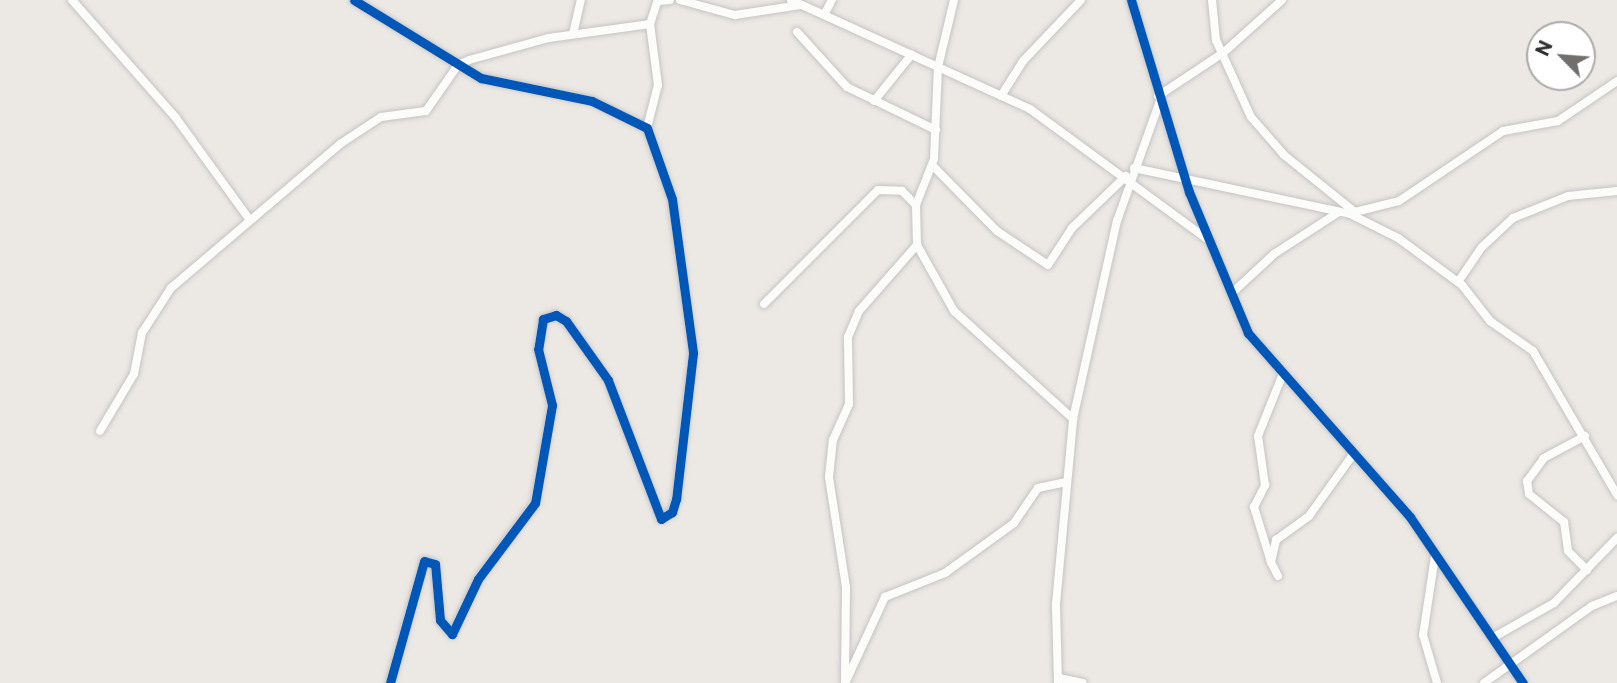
<!DOCTYPE html>
<style>
body{margin:0}
#map{position:relative;width:1617px;height:683px;overflow:hidden;background:#ece8e4;font-family:Commissioner,sans-serif}
div>[style]{position:absolute}
.roads{filter:drop-shadow(0 0 2px #c5c4c5) drop-shadow(0 0 2px #c5c4c5)}
.minor>*{height:8px;margin:-4px;padding:0 4px;transform-origin:4px;border-radius:4px;background:#fcfcfb}
.cycleway>*{height:9px;margin:-4.5px;padding:0 4.5px;transform-origin:4.5px;border-radius:4.5px;background:#0057b8}
span{translate:-50% -50%;white-space:nowrap;text-align:center;line-height:1.15;-webkit-text-stroke:5px #fff;paint-order:stroke}
.north{position:absolute;left:1526px;top:21px;width:70px;height:70px;box-sizing:border-box;background:#fff;border:2px solid #ababab;border-radius:50%;rotate:295deg;font-size:19px;font-weight:700;line-height:28px;text-align:center;color:#2e2e2e}
.north::after{content:'';display:block;margin:auto;width:24px;height:32px;background:#706f6e;clip-path:polygon(50% 0,100% 100%,50% 72%,0 100%)}
</style>
<div id="map">
<div class="roads">
<div class="minor">
<i style="left:72px;top:0;width:157px;rotate:48.6deg"></i>
<i style="left:176px;top:118px;width:125px;rotate:54.1deg"></i>
<i style="left:354px;top:0;width:149px;rotate:31.6deg"></i>
<i style="left:481px;top:78px;width:113px;rotate:11.7deg"></i>
<i style="left:592px;top:101px;width:61px;rotate:26.1deg"></i>
<i style="left:647px;top:128px;width:75px;rotate:70.6deg"></i>
<i style="left:672px;top:199px;width:155px;rotate:82.2deg"></i>
<i style="left:693px;top:353px;width:147px;rotate:96.6deg"></i>
<i style="left:676px;top:499px;width:14px;rotate:107deg"></i>
<i style="left:672px;top:512px;width:13px;rotate:148deg"></i>
<i style="left:661px;top:519px;width:149px;rotate:-110.9deg"></i>
<i style="left:608px;top:380px;width:72px;rotate:-125.4deg"></i>
<i style="left:566px;top:321px;width:12px;rotate:-149deg"></i>
<i style="left:556px;top:315px;width:14px;rotate:163deg"></i>
<i style="left:543px;top:319px;width:30px;rotate:99deg"></i>
<i style="left:538px;top:349px;width:58px;rotate:76deg"></i>
<i style="left:552px;top:405px;width:99px;rotate:99.8deg"></i>
<i style="left:535px;top:503px;width:95px;rotate:126.9deg"></i>
<i style="left:478px;top:579px;width:61px;rotate:115.3deg"></i>
<i style="left:452px;top:634px;width:18px;rotate:-131deg"></i>
<i style="left:440px;top:620px;width:56px;rotate:-95.1deg"></i>
<i style="left:435px;top:564px;width:11px;rotate:-165deg"></i>
<i style="left:424px;top:561px;width:127px;rotate:105.6deg"></i>
<i style="left:680px;top:0;width:57px;rotate:15.3deg"></i>
<i style="left:735px;top:15px;width:66px;rotate:-8.7deg"></i>
<i style="left:791px;top:0;width:263px;rotate:24.5deg"></i>
<i style="left:1030px;top:109px;width:223px;rotate:36.3deg"></i>
<i style="left:954px;top:0;width:69px;rotate:103.4deg"></i>
<i style="left:938px;top:67px;width:92px;rotate:92.5deg"></i>
<i style="left:934px;top:159px;width:49px;rotate:111.4deg"></i>
<i style="left:916px;top:205px;width:40px;rotate:88.6deg"></i>
<i style="left:917px;top:245px;width:76px;rotate:60.7deg"></i>
<i style="left:954px;top:311px;width:161px;rotate:42.2deg"></i>
<i style="left:1131px;top:0;width:201px;rotate:73.2deg"></i>
<i style="left:1189px;top:192px;width:153px;rotate:67.3deg"></i>
<i style="left:1248px;top:333px;width:245px;rotate:48.6deg"></i>
<i style="left:1410px;top:517px;width:201px;rotate:55.8deg"></i>
<i style="left:1212px;top:0;width:40px;rotate:84.3deg"></i>
<i style="left:1216px;top:40px;width:85px;rotate:65.6deg"></i>
<i style="left:1251px;top:117px;width:50px;rotate:49deg"></i>
<i style="left:1284px;top:155px;width:91px;rotate:38.8deg"></i>
<i style="left:658px;top:1px;width:12px;rotate:-5deg"></i>
<i style="left:824px;top:15px;width:17px;rotate:-62deg"></i>
<i style="left:797px;top:32px;width:74px;rotate:47.7deg"></i>
<i style="left:847px;top:87px;width:99px;rotate:25.8deg"></i>
<i style="left:573px;top:34px;width:35px;rotate:-77deg"></i>
<i style="left:1001px;top:96px;width:41px;rotate:-57.8deg"></i>
<i style="left:1023px;top:61px;width:84px;rotate:-46.4deg"></i>
<i style="left:1158px;top:96px;width:78px;rotate:-33.5deg"></i>
<i style="left:1223px;top:53px;width:79px;rotate:-41.9deg"></i>
<i style="left:874px;top:101px;width:60px;rotate:-51deg"></i>
<i style="left:647px;top:128px;width:44px;rotate:-75.7deg"></i>
<i style="left:658px;top:85px;width:62px;rotate:-97.5deg"></i>
<i style="left:650px;top:24px;width:25px;rotate:-72deg"></i>
<i style="left:932px;top:165px;width:93px;rotate:45.4deg"></i>
<i style="left:997px;top:231px;width:61px;rotate:33.7deg"></i>
<i style="left:1048px;top:265px;width:44px;rotate:-57deg"></i>
<i style="left:1072px;top:228px;width:75px;rotate:-43.9deg"></i>
<i style="left:1134px;top:168px;width:221px;rotate:12deg"></i>
<i style="left:1350px;top:214px;width:54px;rotate:26.6deg"></i>
<i style="left:1398px;top:238px;width:79px;rotate:36.3deg"></i>
<i style="left:1462px;top:285px;width:46px;rotate:52.1deg"></i>
<i style="left:1490px;top:321px;width:52px;rotate:34.9deg"></i>
<i style="left:1533px;top:351px;width:167px;rotate:59.7deg"></i>
<i style="left:1351px;top:213px;width:49px;rotate:-14deg"></i>
<i style="left:1399px;top:201px;width:125px;rotate:-33.9deg"></i>
<i style="left:1503px;top:131px;width:56px;rotate:-10.3deg"></i>
<i style="left:1558px;top:121px;width:71px;rotate:-34.1deg"></i>
<i style="left:1458px;top:282px;width:42px;rotate:-55.6deg"></i>
<i style="left:1482px;top:247px;width:42px;rotate:-43.1deg"></i>
<i style="left:1513px;top:218px;width:59px;rotate:-21.8deg"></i>
<i style="left:1568px;top:196px;width:49px;rotate:-5.8deg"></i>
<i style="left:1233px;top:292px;width:56px;rotate:-42.8deg"></i>
<i style="left:1274px;top:254px;width:77px;rotate:-32.9deg"></i>
<i style="left:764px;top:304px;width:161px;rotate:-45deg"></i>
<i style="left:878px;top:190px;width:24px;rotate:2deg"></i>
<i style="left:902px;top:191px;width:20px;rotate:45deg"></i>
<i style="left:100px;top:431px;width:66px;rotate:-59.2deg"></i>
<i style="left:134px;top:374px;width:42px;rotate:-79deg"></i>
<i style="left:142px;top:333px;width:54px;rotate:-57.2deg"></i>
<i style="left:171px;top:288px;width:222px;rotate:-40.4deg"></i>
<i style="left:340px;top:144px;width:49px;rotate:-33.4deg"></i>
<i style="left:381px;top:117px;width:45px;rotate:-7.6deg"></i>
<i style="left:426px;top:111px;width:56px;rotate:-55.2deg"></i>
<i style="left:458px;top:65px;width:12px;rotate:-24deg"></i>
<i style="left:469px;top:60px;width:83px;rotate:-15.4deg"></i>
<i style="left:549px;top:38px;width:102px;rotate:-7.9deg"></i>
<i style="left:1585px;top:436px;width:47px;rotate:151.8deg"></i>
<i style="left:1544px;top:458px;width:29px;rotate:126deg"></i>
<i style="left:1527px;top:481px;width:13px;rotate:81deg"></i>
<i style="left:1529px;top:494px;width:45px;rotate:38.7deg"></i>
<i style="left:1564px;top:522px;width:29px;rotate:82deg"></i>
<i style="left:1568px;top:551px;width:27px;rotate:45deg"></i>
<i style="left:1435px;top:556px;width:80px;rotate:98.6deg"></i>
<i style="left:1423px;top:635px;width:50px;rotate:73.7deg"></i>
<i style="left:1271px;top:562px;width:58px;rotate:-107.2deg"></i>
<i style="left:1254px;top:507px;width:25px;rotate:-63deg"></i>
<i style="left:1265px;top:485px;width:49px;rotate:-98.1deg"></i>
<i style="left:1258px;top:436px;width:65px;rotate:-68.2deg"></i>
<i style="left:1278px;top:576px;width:16px;rotate:-117deg"></i>
<i style="left:1271px;top:562px;width:23px;rotate:-77deg"></i>
<i style="left:1276px;top:540px;width:41px;rotate:-36deg"></i>
<i style="left:1309px;top:516px;width:74px;rotate:-54.4deg"></i>
<i style="left:1494px;top:637px;width:69px;rotate:-29.5deg"></i>
<i style="left:1554px;top:603px;width:91px;rotate:-45.9deg"></i>
<i style="left:1059px;top:678px;width:24px;rotate:12deg"></i>
<i style="left:846px;top:681px;width:93px;rotate:-65.1deg"></i>
<i style="left:885px;top:597px;width:65px;rotate:-21.8deg"></i>
<i style="left:945px;top:573px;width:85px;rotate:-35.9deg"></i>
<i style="left:1014px;top:523px;width:42px;rotate:-55.6deg"></i>
<i style="left:1038px;top:488px;width:29px;rotate:-12deg"></i>
<i style="left:845px;top:683px;width:96px;rotate:-89.4deg"></i>
<i style="left:846px;top:587px;width:111px;rotate:-98.8deg"></i>
<i style="left:829px;top:477px;width:37px;rotate:-84deg"></i>
<i style="left:833px;top:440px;width:39px;rotate:-66deg"></i>
<i style="left:849px;top:404px;width:67px;rotate:-90.9deg"></i>
<i style="left:848px;top:337px;width:28px;rotate:-67deg"></i>
<i style="left:859px;top:311px;width:88px;rotate:-48.7deg"></i>
<i style="left:1058px;top:683px;width:79px;rotate:-91.5deg"></i>
<i style="left:1056px;top:604px;width:186px;rotate:-84.7deg"></i>
<i style="left:1073px;top:419px;width:203px;rotate:-77.5deg"></i>
<i style="left:1117px;top:221px;width:127px;rotate:-70.3deg"></i>
<i style="left:1484px;top:683px;width:133px;rotate:-35.5deg"></i>
<i style="left:1592px;top:606px;width:27px;rotate:-22deg"></i>
</div>
</div>
<div class="cycleway">
<i style="left:354px;top:0;width:149px;rotate:31.6deg"></i>
<i style="left:481px;top:78px;width:113px;rotate:11.7deg"></i>
<i style="left:592px;top:101px;width:61px;rotate:26.1deg"></i>
<i style="left:647px;top:128px;width:75px;rotate:70.6deg"></i>
<i style="left:672px;top:199px;width:155px;rotate:82.2deg"></i>
<i style="left:693px;top:353px;width:147px;rotate:96.6deg"></i>
<i style="left:676px;top:499px;width:14px;rotate:107deg"></i>
<i style="left:672px;top:512px;width:13px;rotate:148deg"></i>
<i style="left:661px;top:519px;width:149px;rotate:-110.9deg"></i>
<i style="left:608px;top:380px;width:72px;rotate:-125.4deg"></i>
<i style="left:566px;top:321px;width:12px;rotate:-149deg"></i>
<i style="left:556px;top:315px;width:14px;rotate:163deg"></i>
<i style="left:543px;top:319px;width:30px;rotate:99deg"></i>
<i style="left:538px;top:349px;width:58px;rotate:76deg"></i>
<i style="left:552px;top:405px;width:99px;rotate:99.8deg"></i>
<i style="left:535px;top:503px;width:95px;rotate:126.9deg"></i>
<i style="left:478px;top:579px;width:61px;rotate:115.3deg"></i>
<i style="left:452px;top:634px;width:18px;rotate:-131deg"></i>
<i style="left:440px;top:620px;width:56px;rotate:-95.1deg"></i>
<i style="left:435px;top:564px;width:11px;rotate:-165deg"></i>
<i style="left:424px;top:561px;width:127px;rotate:105.6deg"></i>
<i style="left:1131px;top:0;width:201px;rotate:73.2deg"></i>
<i style="left:1189px;top:192px;width:153px;rotate:67.3deg"></i>
<i style="left:1248px;top:333px;width:245px;rotate:48.6deg"></i>
<i style="left:1410px;top:517px;width:201px;rotate:55.8deg"></i>
</div>
<div class="north">N</div>
</div>
